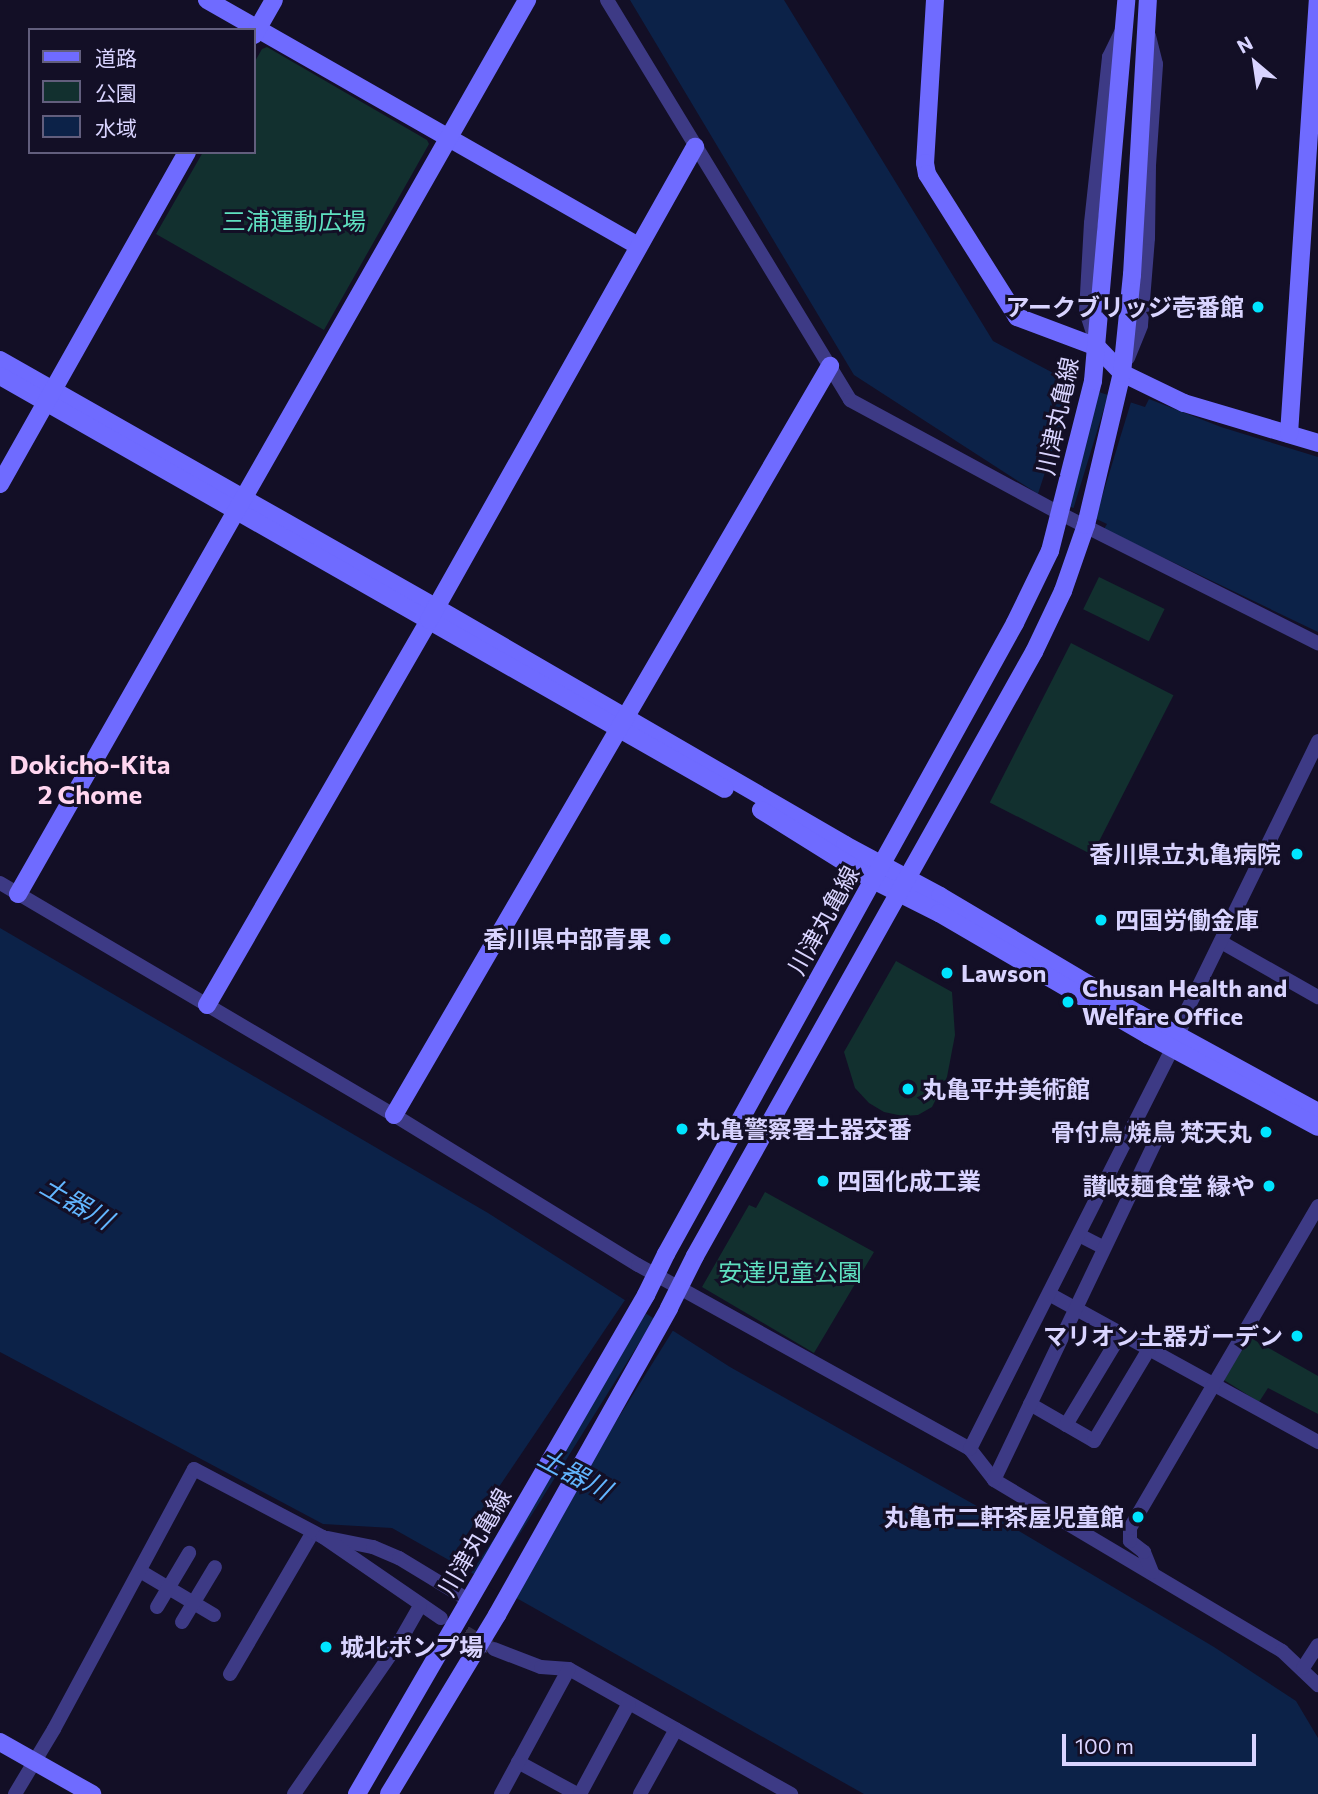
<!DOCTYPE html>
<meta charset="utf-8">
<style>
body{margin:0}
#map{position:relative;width:1318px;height:1794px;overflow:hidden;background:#130f26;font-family:Commissioner,"Noto Sans JP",sans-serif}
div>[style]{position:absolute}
.green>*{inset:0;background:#12302f;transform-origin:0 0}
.water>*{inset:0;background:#0c2248}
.pier>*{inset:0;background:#130f26;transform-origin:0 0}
.street-tunnel>*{height:14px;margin-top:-7px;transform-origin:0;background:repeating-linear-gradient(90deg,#312d47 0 14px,transparent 0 21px)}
.street>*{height:14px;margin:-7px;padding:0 7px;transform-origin:7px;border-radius:7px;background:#3d3a85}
.secondary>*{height:18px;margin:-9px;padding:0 9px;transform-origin:9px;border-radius:9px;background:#6f6bff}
.dots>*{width:19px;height:19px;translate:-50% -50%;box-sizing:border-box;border:4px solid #130f26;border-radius:50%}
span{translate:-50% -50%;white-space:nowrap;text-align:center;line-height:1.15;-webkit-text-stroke:6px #130f26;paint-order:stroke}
.park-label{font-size:24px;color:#5fe0c0}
.poi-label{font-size:24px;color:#d9d4ff;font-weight:700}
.right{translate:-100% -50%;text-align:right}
.left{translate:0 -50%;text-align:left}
.street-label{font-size:24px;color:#d9d4ff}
.neighbourhood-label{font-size:26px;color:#ffd6f0;font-weight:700}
.water-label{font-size:26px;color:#62b6ff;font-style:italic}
.legend{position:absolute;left:28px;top:28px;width:228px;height:126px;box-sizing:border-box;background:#130f26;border:2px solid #625e7d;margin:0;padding:9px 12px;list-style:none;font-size:21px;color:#d9d4ff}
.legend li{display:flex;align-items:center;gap:14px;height:35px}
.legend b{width:35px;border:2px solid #625e7d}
.north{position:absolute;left:1220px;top:28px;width:70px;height:70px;-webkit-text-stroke:5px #130f26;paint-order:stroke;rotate:331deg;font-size:19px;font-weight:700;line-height:28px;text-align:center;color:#d9d4ff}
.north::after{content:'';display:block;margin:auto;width:24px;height:32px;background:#d9d4ff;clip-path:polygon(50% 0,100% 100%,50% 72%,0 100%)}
.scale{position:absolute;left:1062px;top:1734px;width:194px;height:32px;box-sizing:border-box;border:4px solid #d9d4ff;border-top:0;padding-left:9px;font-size:21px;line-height:24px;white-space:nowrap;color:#d9d4ff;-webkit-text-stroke:5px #130f26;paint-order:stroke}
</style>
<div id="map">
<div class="green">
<i style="clip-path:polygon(267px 47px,427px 140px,429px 144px,324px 330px,156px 234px,203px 152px,254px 152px,254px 63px,262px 49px)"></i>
<i style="left:1099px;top:577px;width:73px;height:36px;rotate:26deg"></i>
<i style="left:1071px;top:643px;width:115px;height:179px;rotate:27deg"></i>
<i style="clip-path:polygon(896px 961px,952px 992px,955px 1035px,947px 1077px,932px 1107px,918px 1115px,903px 1116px,884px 1112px,869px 1103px,855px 1088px,844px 1052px)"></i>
<i style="clip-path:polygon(765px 1192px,874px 1252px,814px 1353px,702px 1287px,749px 1205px,756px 1208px)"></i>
<i style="clip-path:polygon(1249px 1337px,1318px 1376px,1318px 1414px,1268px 1388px,1259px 1402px,1224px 1380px)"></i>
</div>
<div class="water">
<i style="clip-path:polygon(630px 0,784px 0,993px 341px,1074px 384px,1145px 407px,1149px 399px,1221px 427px,1318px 457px,1318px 632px,1104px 529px,1107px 524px,1048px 496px,1046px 499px,854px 375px)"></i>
<i style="clip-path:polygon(0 928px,488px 1213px,730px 1367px,975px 1505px,1214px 1647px,1296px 1701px,1318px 1738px,1318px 1794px,864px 1794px,392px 1528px,323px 1524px,0 1352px)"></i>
</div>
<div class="pier">
<i style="left:1075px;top:380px;width:22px;height:122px;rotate:18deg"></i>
<i style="left:1109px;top:392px;width:24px;height:126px;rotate:17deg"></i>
<i style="left:627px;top:1297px;width:25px;height:320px;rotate:34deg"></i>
<i style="left:656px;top:1316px;width:22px;height:318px;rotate:32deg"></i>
</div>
<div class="street-tunnel">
<i style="left:447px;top:1622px;width:50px;rotate:30.2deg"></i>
</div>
<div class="street">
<i style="left:607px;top:0;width:468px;rotate:58.7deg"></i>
<i style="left:850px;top:400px;width:240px;rotate:28.4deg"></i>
<i style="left:1061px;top:514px;width:288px;rotate:26.7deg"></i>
<i style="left:1095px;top:339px;width:28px;rotate:-108deg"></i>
<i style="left:1086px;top:312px;width:89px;rotate:-86.8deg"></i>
<i style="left:1091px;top:223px;width:167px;rotate:-83.8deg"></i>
<i style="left:1109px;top:57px;width:28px;rotate:-64deg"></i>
<i style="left:1128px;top:358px;width:35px;rotate:-68deg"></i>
<i style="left:1141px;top:325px;width:87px;rotate:-85.4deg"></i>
<i style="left:1148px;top:238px;width:73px;rotate:-89.2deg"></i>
<i style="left:1149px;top:165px;width:101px;rotate:-86deg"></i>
<i style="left:1156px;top:64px;width:29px;rotate:-104deg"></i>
<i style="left:0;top:883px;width:457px;rotate:30.5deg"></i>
<i style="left:394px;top:1115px;width:286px;rotate:31.6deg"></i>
<i style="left:638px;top:1265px;width:380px;rotate:29deg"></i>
<i style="left:970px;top:1449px;width:39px;rotate:52deg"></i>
<i style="left:994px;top:1480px;width:335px;rotate:30.7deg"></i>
<i style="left:1282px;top:1651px;width:50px;rotate:43.4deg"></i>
<i style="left:1221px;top:942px;width:112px;rotate:29.6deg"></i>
<i style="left:1079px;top:1235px;width:28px;rotate:27deg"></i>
<i style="left:1049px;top:1294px;width:307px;rotate:28.8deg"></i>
<i style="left:1030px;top:1404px;width:74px;rotate:30deg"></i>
<i style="left:1094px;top:1441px;width:107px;rotate:-59.1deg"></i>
<i style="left:1066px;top:1425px;width:106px;rotate:-58.9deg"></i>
<i style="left:970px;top:1449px;width:464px;rotate:-63.2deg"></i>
<i style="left:1179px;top:1035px;width:28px;rotate:-72deg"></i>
<i style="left:1188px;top:1008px;width:297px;rotate:-64deg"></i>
<i style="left:994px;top:1480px;width:381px;rotate:-64.5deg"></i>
<i style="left:1158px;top:1136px;width:27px;rotate:-156deg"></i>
<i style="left:328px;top:1538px;width:46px;rotate:11.3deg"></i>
<i style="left:373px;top:1547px;width:28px;rotate:23deg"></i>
<i style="left:399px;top:1558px;width:81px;rotate:31.3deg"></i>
<i style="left:140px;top:1571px;width:86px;rotate:30.7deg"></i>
<i style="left:1152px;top:1572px;width:22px;rotate:-112deg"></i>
<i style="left:1144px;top:1552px;width:18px;rotate:-142deg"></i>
<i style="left:1130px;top:1541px;width:13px;rotate:-90deg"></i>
<i style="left:1130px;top:1528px;width:373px;rotate:-59.7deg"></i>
<i style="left:157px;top:1607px;width:63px;rotate:-59.3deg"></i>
<i style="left:182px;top:1622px;width:64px;rotate:-59deg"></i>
<i style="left:494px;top:1649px;width:50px;rotate:21deg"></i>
<i style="left:541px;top:1667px;width:28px;rotate:4deg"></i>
<i style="left:569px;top:1669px;width:255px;rotate:29.4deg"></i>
<i style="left:1303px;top:1668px;width:27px;rotate:-57deg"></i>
<i style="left:230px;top:1674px;width:164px;rotate:-59.7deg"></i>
<i style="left:518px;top:1762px;width:67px;rotate:28.5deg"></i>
<i style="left:15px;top:1794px;width:76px;rotate:-59deg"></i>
<i style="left:54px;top:1729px;width:295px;rotate:-61.7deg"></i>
<i style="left:194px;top:1469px;width:146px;rotate:27.8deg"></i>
<i style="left:323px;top:1537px;width:143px;rotate:34.5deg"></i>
<i style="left:294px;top:1794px;width:186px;rotate:-55.3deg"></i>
<i style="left:400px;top:1641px;width:40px;rotate:-60.3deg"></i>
<i style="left:501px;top:1794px;width:142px;rotate:-61.5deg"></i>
<i style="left:580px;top:1794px;width:103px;rotate:-61.7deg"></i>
<i style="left:640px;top:1794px;width:74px;rotate:-61deg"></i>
</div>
<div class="secondary">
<i style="left:207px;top:0;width:497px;rotate:29.7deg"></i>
<i style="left:935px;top:0;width:163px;rotate:93.5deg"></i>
<i style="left:925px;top:163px;width:11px;rotate:80deg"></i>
<i style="left:927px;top:174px;width:169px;rotate:57.8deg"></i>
<i style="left:1017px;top:317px;width:85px;rotate:20.6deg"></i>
<i style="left:1097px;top:347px;width:36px;rotate:46deg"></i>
<i style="left:1122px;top:373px;width:69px;rotate:25.8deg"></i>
<i style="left:1184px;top:403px;width:140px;rotate:16.6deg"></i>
<i style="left:254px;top:35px;width:40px;rotate:-60.3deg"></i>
<i style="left:0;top:360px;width:500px;rotate:29.59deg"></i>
<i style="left:435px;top:607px;width:474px;rotate:30.1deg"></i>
<i style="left:845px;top:845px;width:108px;rotate:28.2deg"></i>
<i style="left:940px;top:896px;width:231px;rotate:30.7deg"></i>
<i style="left:1139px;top:1014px;width:204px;rotate:28.7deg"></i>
<i style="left:0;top:376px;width:834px;rotate:29.67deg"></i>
<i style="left:1289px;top:434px;width:434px;rotate:-86.2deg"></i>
<i style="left:0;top:484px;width:381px;rotate:-60.6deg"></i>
<i style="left:761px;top:810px;width:132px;rotate:32deg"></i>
<i style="left:873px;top:880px;width:74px;rotate:26.6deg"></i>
<i style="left:939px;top:913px;width:242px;rotate:30.3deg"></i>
<i style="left:1148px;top:1035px;width:193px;rotate:28.4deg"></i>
<i style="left:18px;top:894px;width:1029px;rotate:-60.34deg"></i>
<i style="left:207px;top:1005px;width:444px;rotate:-60deg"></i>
<i style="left:429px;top:620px;width:543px;rotate:-60.65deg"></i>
<i style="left:394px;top:1115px;width:867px;rotate:-59.8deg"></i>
<i style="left:0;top:1742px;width:106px;rotate:29.5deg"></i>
<i style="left:357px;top:1794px;width:577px;rotate:-59.92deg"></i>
<i style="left:646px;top:1295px;width:46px;rotate:-64deg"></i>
<i style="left:666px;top:1254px;width:721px;rotate:-61.05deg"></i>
<i style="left:1015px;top:623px;width:80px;rotate:-64.1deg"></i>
<i style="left:1050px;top:551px;width:175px;rotate:-75.8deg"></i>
<i style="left:1093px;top:381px;width:382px;rotate:-85deg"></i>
<i style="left:389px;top:1794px;width:209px;rotate:-58.9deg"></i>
<i style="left:497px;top:1615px;width:352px;rotate:-60.7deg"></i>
<i style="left:669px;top:1308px;width:58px;rotate:-63.4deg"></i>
<i style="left:695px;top:1256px;width:693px;rotate:-60.7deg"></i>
<i style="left:1034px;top:652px;width:68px;rotate:-64.6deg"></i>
<i style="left:1063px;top:591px;width:70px;rotate:-70.8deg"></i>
<i style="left:1086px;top:525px;width:156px;rotate:-76.7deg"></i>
<i style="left:1122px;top:373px;width:99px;rotate:-84.2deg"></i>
<i style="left:1132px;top:275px;width:275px;rotate:-86.7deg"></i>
</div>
<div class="dots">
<i style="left:1258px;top:307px;background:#00e5ff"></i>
<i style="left:1297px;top:854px;background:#00e5ff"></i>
<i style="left:1101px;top:920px;background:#00e5ff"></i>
<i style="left:665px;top:939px;background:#00e5ff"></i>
<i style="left:947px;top:973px;background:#00e5ff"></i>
<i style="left:1068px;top:1002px;background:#00e5ff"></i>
<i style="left:908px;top:1089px;background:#00e5ff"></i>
<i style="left:682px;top:1129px;background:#00e5ff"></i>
<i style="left:1266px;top:1132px;background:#00e5ff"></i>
<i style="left:823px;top:1181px;background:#00e5ff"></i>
<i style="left:1269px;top:1186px;background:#00e5ff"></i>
<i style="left:1297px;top:1336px;background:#00e5ff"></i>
<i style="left:1138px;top:1517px;background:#00e5ff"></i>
<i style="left:326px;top:1647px;background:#00e5ff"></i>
</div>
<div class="park-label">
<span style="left:294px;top:221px">三浦運動広場</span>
<span style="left:790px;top:1272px">安達児童公園</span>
</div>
<div class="poi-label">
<span class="right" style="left:1244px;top:307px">アークブリッジ壱番館</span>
<span class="right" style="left:1281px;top:854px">香川県立丸亀病院</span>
<span class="left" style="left:1115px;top:920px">四国労働金庫</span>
<span class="right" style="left:651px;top:939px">香川県中部青果</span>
<span class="left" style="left:961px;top:973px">Lawson</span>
<span class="left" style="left:1082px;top:1002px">Chusan Health and<br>Welfare Office</span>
<span class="left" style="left:922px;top:1089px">丸亀平井美術館</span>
<span class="left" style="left:696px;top:1129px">丸亀警察署土器交番</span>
<span class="right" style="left:1252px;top:1132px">骨付鳥 焼鳥 梵天丸</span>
<span class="left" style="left:837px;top:1181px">四国化成工業</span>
<span class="right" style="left:1255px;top:1186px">讃岐麺食堂 縁や</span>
<span class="right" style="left:1283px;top:1336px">マリオン土器ガーデン</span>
<span class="right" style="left:1124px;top:1517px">丸亀市二軒茶屋児童館</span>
<span class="left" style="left:340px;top:1647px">城北ポンプ場</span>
</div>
<div class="street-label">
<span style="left:1057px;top:416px;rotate:-78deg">川津丸亀線</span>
<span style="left:823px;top:920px;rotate:-61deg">川津丸亀線</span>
<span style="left:474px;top:1542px;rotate:-60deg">川津丸亀線</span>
</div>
<div class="neighbourhood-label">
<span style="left:90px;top:779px">Dokicho-Kita<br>2 Chome</span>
</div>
<div class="water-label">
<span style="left:77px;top:1202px;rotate:30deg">土器川</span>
<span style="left:575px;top:1473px;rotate:28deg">土器川</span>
</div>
<ul class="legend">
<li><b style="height:9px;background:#6f6bff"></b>道路</li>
<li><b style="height:19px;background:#12302f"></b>公園</li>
<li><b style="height:19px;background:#0c2248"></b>水域</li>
</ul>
<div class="north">N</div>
<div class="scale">100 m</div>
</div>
